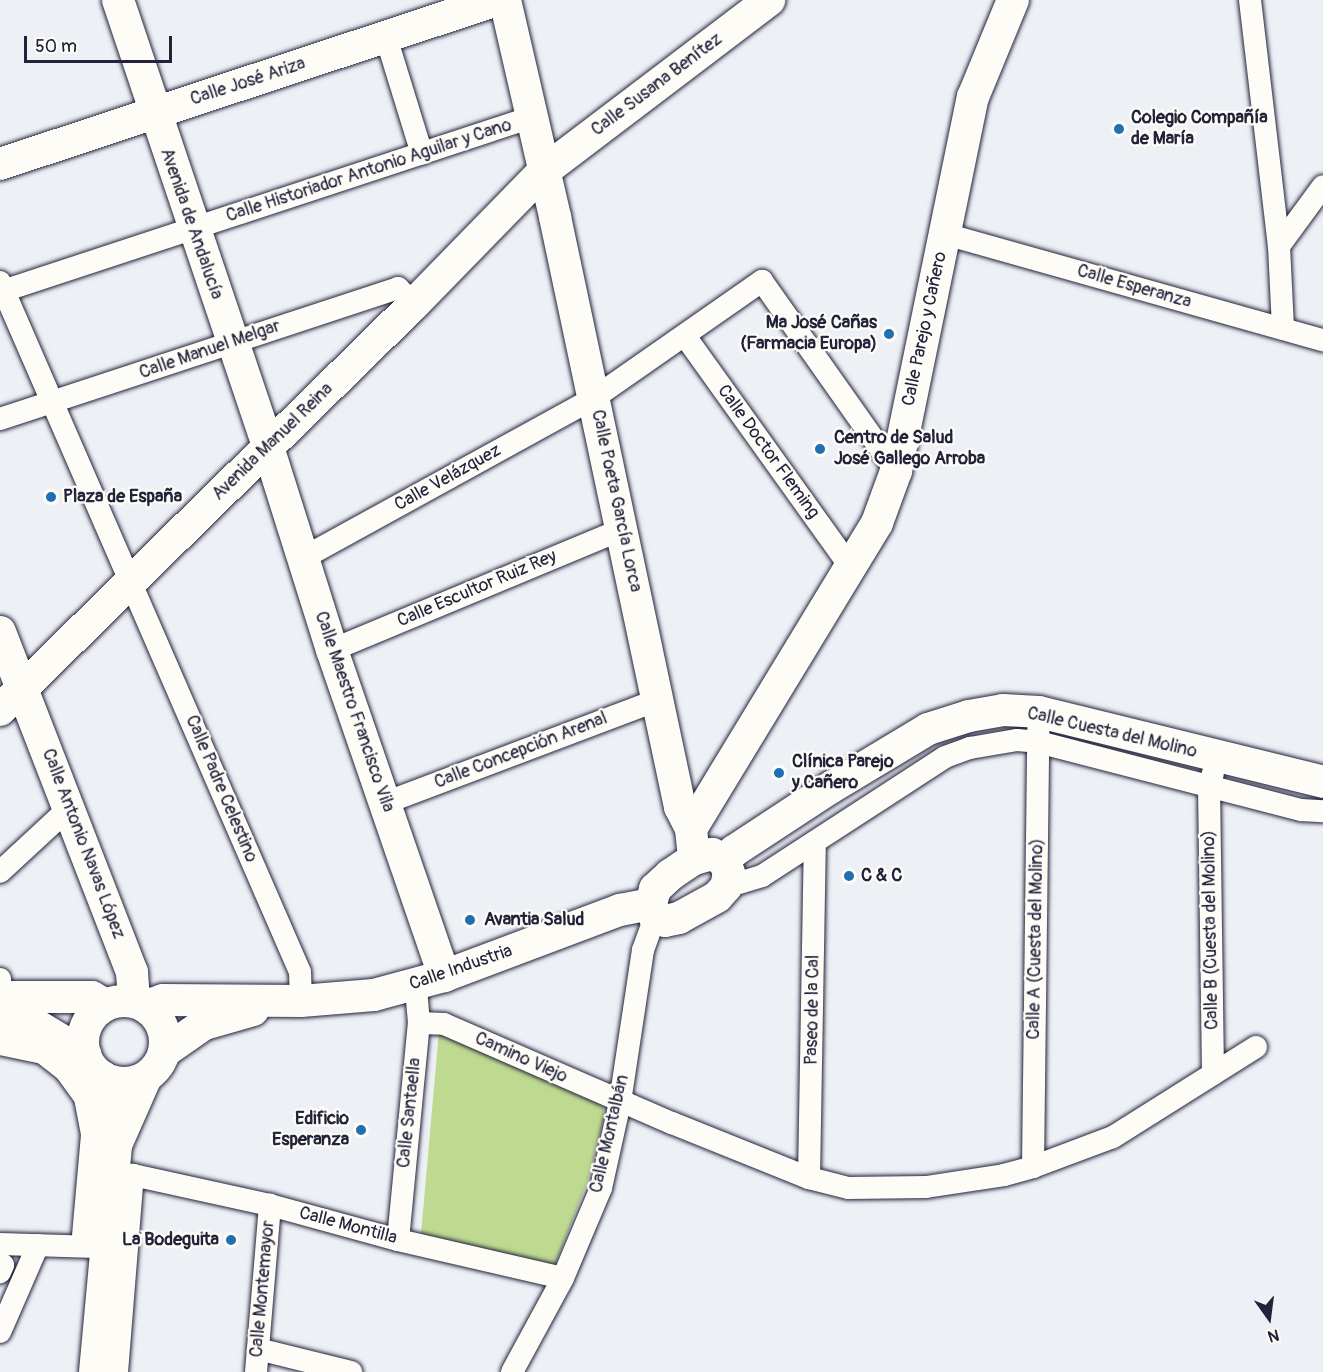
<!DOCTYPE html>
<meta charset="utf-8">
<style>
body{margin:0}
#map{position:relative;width:1323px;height:1372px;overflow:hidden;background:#edf0f5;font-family:Pangolin,sans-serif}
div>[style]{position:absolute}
.green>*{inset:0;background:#beda91}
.roads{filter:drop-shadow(0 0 2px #22223b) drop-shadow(0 0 2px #22223b)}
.street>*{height:22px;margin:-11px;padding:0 11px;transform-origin:11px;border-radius:11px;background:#fdfcf7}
.secondary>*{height:32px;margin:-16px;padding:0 16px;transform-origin:16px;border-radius:16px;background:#fdfcf7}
.secondary>.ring{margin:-16px;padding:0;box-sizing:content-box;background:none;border:32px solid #fdfcf7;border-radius:50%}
.dots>*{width:16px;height:16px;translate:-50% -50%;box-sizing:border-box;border:3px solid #fdfcf7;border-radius:50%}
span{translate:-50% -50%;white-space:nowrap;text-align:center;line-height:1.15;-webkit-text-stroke:4.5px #fdfcf7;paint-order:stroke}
.street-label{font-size:18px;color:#22223b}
.poi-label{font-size:18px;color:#22223b;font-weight:700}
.left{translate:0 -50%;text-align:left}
.right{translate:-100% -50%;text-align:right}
.north{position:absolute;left:1239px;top:1288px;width:60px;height:60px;-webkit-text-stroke:4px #fdfcf7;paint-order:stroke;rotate:166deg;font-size:16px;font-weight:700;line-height:24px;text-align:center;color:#22223b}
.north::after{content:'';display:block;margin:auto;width:21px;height:27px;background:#22223b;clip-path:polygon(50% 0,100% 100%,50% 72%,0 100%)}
.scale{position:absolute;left:24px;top:36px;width:148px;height:27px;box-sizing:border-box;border:3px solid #22223b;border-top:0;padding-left:8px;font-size:18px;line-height:21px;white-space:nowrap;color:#22223b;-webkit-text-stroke:4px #fdfcf7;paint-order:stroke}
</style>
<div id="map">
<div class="green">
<i style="clip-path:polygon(439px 1031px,597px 1099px,603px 1106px,604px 1118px,587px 1183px,554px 1267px,421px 1234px)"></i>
</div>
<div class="roads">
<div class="street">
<i style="left:1250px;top:0;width:248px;rotate:83.3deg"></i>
<i style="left:1279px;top:246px;width:83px;rotate:87.2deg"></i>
<i style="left:386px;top:37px;width:122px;rotate:72.9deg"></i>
<i style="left:945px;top:234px;width:393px;rotate:15.7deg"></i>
<i style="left:1279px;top:246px;width:74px;rotate:-53.7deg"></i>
<i style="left:0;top:282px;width:752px;rotate:66.5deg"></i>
<i style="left:300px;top:972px;width:29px;rotate:88deg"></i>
<i style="left:0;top:292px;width:560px;rotate:-18.21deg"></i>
<i style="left:685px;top:336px;width:285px;rotate:54.4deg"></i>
<i style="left:0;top:419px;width:419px;rotate:-18.2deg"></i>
<i style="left:398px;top:288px;width:23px;rotate:45deg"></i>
<i style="left:303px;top:558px;width:332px;rotate:-28.8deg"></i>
<i style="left:594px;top:398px;width:205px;rotate:-34.9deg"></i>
<i style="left:762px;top:281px;width:232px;rotate:54.8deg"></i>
<i style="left:332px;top:650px;width:314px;rotate:-22.6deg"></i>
<i style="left:1213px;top:773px;width:14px;rotate:107deg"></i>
<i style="left:1209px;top:786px;width:288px;rotate:89.2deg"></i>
<i style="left:385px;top:803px;width:292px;rotate:-20.7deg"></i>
<i style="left:0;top:872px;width:94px;rotate:-42.8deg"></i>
<i style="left:726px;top:887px;width:38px;rotate:-17deg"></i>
<i style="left:762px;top:876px;width:218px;rotate:-33deg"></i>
<i style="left:945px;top:757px;width:27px;rotate:-20deg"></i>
<i style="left:970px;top:748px;width:48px;rotate:-9.7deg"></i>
<i style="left:1017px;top:740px;width:21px;rotate:5deg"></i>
<i style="left:1038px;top:742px;width:272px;rotate:14.5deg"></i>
<i style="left:1301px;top:810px;width:22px;rotate:3deg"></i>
<i style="left:0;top:979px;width:2px;rotate:90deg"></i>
<i style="left:419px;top:1023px;width:25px;rotate:2deg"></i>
<i style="left:444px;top:1024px;width:249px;rotate:23.5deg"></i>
<i style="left:672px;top:1123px;width:148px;rotate:21.9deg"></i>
<i style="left:809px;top:1178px;width:40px;rotate:14.4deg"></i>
<i style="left:848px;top:1188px;width:78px;rotate:-0.7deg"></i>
<i style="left:926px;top:1187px;width:79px;rotate:-8.7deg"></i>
<i style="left:1004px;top:1175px;width:30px;rotate:-15deg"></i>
<i style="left:1033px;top:1167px;width:85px;rotate:-20.6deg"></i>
<i style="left:1113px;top:1137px;width:169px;rotate:-32.2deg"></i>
<i style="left:0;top:1044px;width:44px;rotate:11.8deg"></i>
<i style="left:43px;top:1053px;width:28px;rotate:38deg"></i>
<i style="left:65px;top:1070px;width:34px;rotate:54deg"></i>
<i style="left:85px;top:1098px;width:38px;rotate:79deg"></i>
<i style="left:92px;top:1135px;width:111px;rotate:95.1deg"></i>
<i style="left:1033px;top:1167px;width:440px;rotate:-89.3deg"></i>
<i style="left:133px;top:1175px;width:140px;rotate:12.4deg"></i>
<i style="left:270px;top:1205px;width:133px;rotate:15.3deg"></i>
<i style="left:398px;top:1240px;width:169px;rotate:13deg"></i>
<i style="left:809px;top:1178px;width:336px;rotate:-89deg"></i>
<i style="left:398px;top:1240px;width:218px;rotate:-84.5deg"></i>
<i style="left:419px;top:1023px;width:37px;rotate:-95deg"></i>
<i style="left:0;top:1244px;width:96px;rotate:1.8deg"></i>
<i style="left:0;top:1265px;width:3px"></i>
<i style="left:3px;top:1265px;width:8px;rotate:113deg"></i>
<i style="left:0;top:1332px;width:95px;rotate:-66.4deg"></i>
<i style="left:258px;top:1349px;width:96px;rotate:13.9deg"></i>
<i style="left:117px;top:1372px;width:198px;rotate:-85.4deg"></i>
<i style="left:133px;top:1175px;width:14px;rotate:-176deg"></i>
<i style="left:256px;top:1372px;width:168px;rotate:-85.2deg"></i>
<i style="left:512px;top:1372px;width:107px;rotate:-61.5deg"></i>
<i style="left:563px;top:1278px;width:98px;rotate:-67.1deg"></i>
<i style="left:601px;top:1188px;width:88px;rotate:-77.5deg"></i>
<i style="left:620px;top:1102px;width:154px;rotate:-81.4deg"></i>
<i style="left:643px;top:950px;width:35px;rotate:-70deg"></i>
</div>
<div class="secondary">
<i style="left:118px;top:0;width:471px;rotate:71.4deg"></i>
<i style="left:268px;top:447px;width:213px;rotate:72.5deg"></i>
<i style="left:332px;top:650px;width:345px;rotate:71deg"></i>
<i style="left:505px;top:0;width:223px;rotate:77deg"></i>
<i style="left:555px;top:217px;width:603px;rotate:78.04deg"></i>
<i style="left:680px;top:807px;width:25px;rotate:63deg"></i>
<i style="left:691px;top:829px;width:30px;rotate:84deg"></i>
<i style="left:0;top:164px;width:523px;rotate:-18.26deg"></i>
<i style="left:0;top:632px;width:365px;rotate:68.8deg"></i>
<i style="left:132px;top:972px;width:29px;rotate:86deg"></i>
<i style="left:0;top:710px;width:580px;rotate:-44.44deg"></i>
<i style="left:414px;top:304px;width:186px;rotate:-45.7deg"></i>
<i style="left:544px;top:171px;width:283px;rotate:-37.2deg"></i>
<i style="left:691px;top:829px;width:358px;rotate:-58.7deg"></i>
<i style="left:877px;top:523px;width:55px;rotate:-69.9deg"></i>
<i style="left:896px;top:471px;width:382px;rotate:-78.4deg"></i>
<i style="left:973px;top:97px;width:105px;rotate:-67.6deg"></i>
<i style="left:712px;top:854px;width:14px;rotate:30deg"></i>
<i style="left:724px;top:861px;width:13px;rotate:67deg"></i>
<i style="left:729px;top:873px;width:14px;rotate:102deg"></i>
<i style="left:726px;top:887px;width:13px;rotate:132deg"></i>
<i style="left:717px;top:897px;width:43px;rotate:151.1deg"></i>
<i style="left:679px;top:918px;width:14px;rotate:168deg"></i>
<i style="left:665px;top:921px;width:11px;rotate:-158deg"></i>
<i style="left:655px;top:917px;width:14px;rotate:-107deg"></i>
<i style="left:651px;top:904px;width:16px;rotate:-75deg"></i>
<i style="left:655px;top:889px;width:21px;rotate:-43deg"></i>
<i style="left:670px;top:875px;width:29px;rotate:-34deg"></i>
<i style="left:694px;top:859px;width:19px;rotate:-16deg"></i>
<i style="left:724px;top:861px;width:14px;rotate:-45deg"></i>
<i style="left:734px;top:851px;width:115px;rotate:-33.3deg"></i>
<i style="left:830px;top:788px;width:114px;rotate:-31deg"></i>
<i style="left:928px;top:729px;width:43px;rotate:-17.6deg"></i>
<i style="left:969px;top:716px;width:35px;rotate:-10deg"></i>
<i style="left:1003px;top:710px;width:36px;rotate:3deg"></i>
<i style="left:1039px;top:712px;width:292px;rotate:13.8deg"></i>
<i style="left:0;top:997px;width:92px"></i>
<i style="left:92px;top:997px;width:16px;rotate:30deg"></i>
<i class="ring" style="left:83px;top:1001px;width:50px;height:50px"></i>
<i style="left:146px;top:1006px;width:18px;rotate:-19deg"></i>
<i style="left:163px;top:1000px;width:138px;rotate:0.4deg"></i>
<i style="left:301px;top:1001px;width:73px;rotate:-4.7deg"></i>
<i style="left:374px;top:995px;width:73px;rotate:-15.2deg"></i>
<i style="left:444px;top:976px;width:188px;rotate:-20.6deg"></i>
<i style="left:620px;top:910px;width:32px;rotate:-11deg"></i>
<i style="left:0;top:1017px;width:42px;rotate:15deg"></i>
<i style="left:41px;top:1028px;width:52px;rotate:31deg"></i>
<i style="left:164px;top:1052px;width:49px;rotate:-35deg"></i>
<i style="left:204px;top:1024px;width:51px;rotate:-15.9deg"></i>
<i style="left:116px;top:1145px;width:74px;rotate:-66.2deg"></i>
<i style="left:95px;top:1372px;width:228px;rotate:-84.7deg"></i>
<i style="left:116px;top:1145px;width:70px;rotate:-101.5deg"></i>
</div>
</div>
<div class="dots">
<i style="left:1119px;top:129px;background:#1f6fb2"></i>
<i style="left:889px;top:334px;background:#1f6fb2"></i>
<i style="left:820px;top:449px;background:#1f6fb2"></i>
<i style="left:51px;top:497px;background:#1f6fb2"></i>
<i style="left:779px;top:773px;background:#1f6fb2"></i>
<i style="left:849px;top:876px;background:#1f6fb2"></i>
<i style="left:470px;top:920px;background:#1f6fb2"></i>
<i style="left:361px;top:1130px;background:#1f6fb2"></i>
<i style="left:231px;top:1240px;background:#1f6fb2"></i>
</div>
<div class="street-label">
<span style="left:248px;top:82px;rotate:-18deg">Calle José Ariza</span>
<span style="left:657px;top:85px;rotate:-37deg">Calle Susana Benítez</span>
<span style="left:369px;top:171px;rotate:-18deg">Calle Historiador Antonio Aguilar y Cano</span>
<span style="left:191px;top:224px;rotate:71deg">Avenida de Andalucía</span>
<span style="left:1134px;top:287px;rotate:16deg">Calle Esperanza</span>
<span style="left:925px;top:329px;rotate:-78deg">Calle Parejo y Cañero</span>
<span style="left:210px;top:350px;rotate:-19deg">Calle Manuel Melgar</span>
<span style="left:273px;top:442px;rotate:-44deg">Avenida Manuel Reina</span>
<span style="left:768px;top:452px;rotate:54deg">Calle Doctor Fleming</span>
<span style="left:448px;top:478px;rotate:-29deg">Calle Velázquez</span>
<span style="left:616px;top:501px;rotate:78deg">Calle Poeta García Lorca</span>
<span style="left:477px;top:589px;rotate:-23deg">Calle Escultor Ruiz Rey</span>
<span style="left:354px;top:712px;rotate:71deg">Calle Maestro Francisco Vila</span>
<span style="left:1112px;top:733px;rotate:13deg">Calle Cuesta del Molino</span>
<span style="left:521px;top:751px;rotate:-21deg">Calle Concepción Arenal</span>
<span style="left:221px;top:789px;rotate:67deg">Calle Padre Celestino</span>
<span style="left:83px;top:844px;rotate:69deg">Calle Antonio Navas López</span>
<span style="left:1211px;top:930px;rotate:-91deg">Calle B (Cuesta del Molino)</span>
<span style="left:1036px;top:939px;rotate:-89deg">Calle A (Cuesta del Molino)</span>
<span style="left:461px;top:968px;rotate:-19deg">Calle Industria</span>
<span style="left:813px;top:1010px;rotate:-89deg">Paseo de la Cal</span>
<span style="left:521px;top:1058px;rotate:24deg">Camino Viejo</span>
<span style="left:410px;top:1113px;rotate:-84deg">Calle Santaella</span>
<span style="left:610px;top:1134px;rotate:-77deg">Calle Montalbán</span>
<span style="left:348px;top:1226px;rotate:15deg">Calle Montilla</span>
<span style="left:263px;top:1289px;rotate:-85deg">Calle Montemayor</span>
</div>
<div class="poi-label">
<span class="left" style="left:1131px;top:129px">Colegio Compañía<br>de María</span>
<span class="right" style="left:877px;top:334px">Mª José Cañas<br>(Farmacia Europa)</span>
<span class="left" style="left:834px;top:449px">Centro de Salud<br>José Gallego Arroba</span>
<span class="left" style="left:63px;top:497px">Plaza de España</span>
<span class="left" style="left:792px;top:773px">Clínica Parejo<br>y Cañero</span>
<span class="left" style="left:861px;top:876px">C &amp; C</span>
<span class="left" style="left:484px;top:920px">Avantia Salud</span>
<span class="right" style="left:349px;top:1130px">Edificio<br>Esperanza</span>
<span class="right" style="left:219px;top:1240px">La Bodeguita</span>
</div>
<div class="north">N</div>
<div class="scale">50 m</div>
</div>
